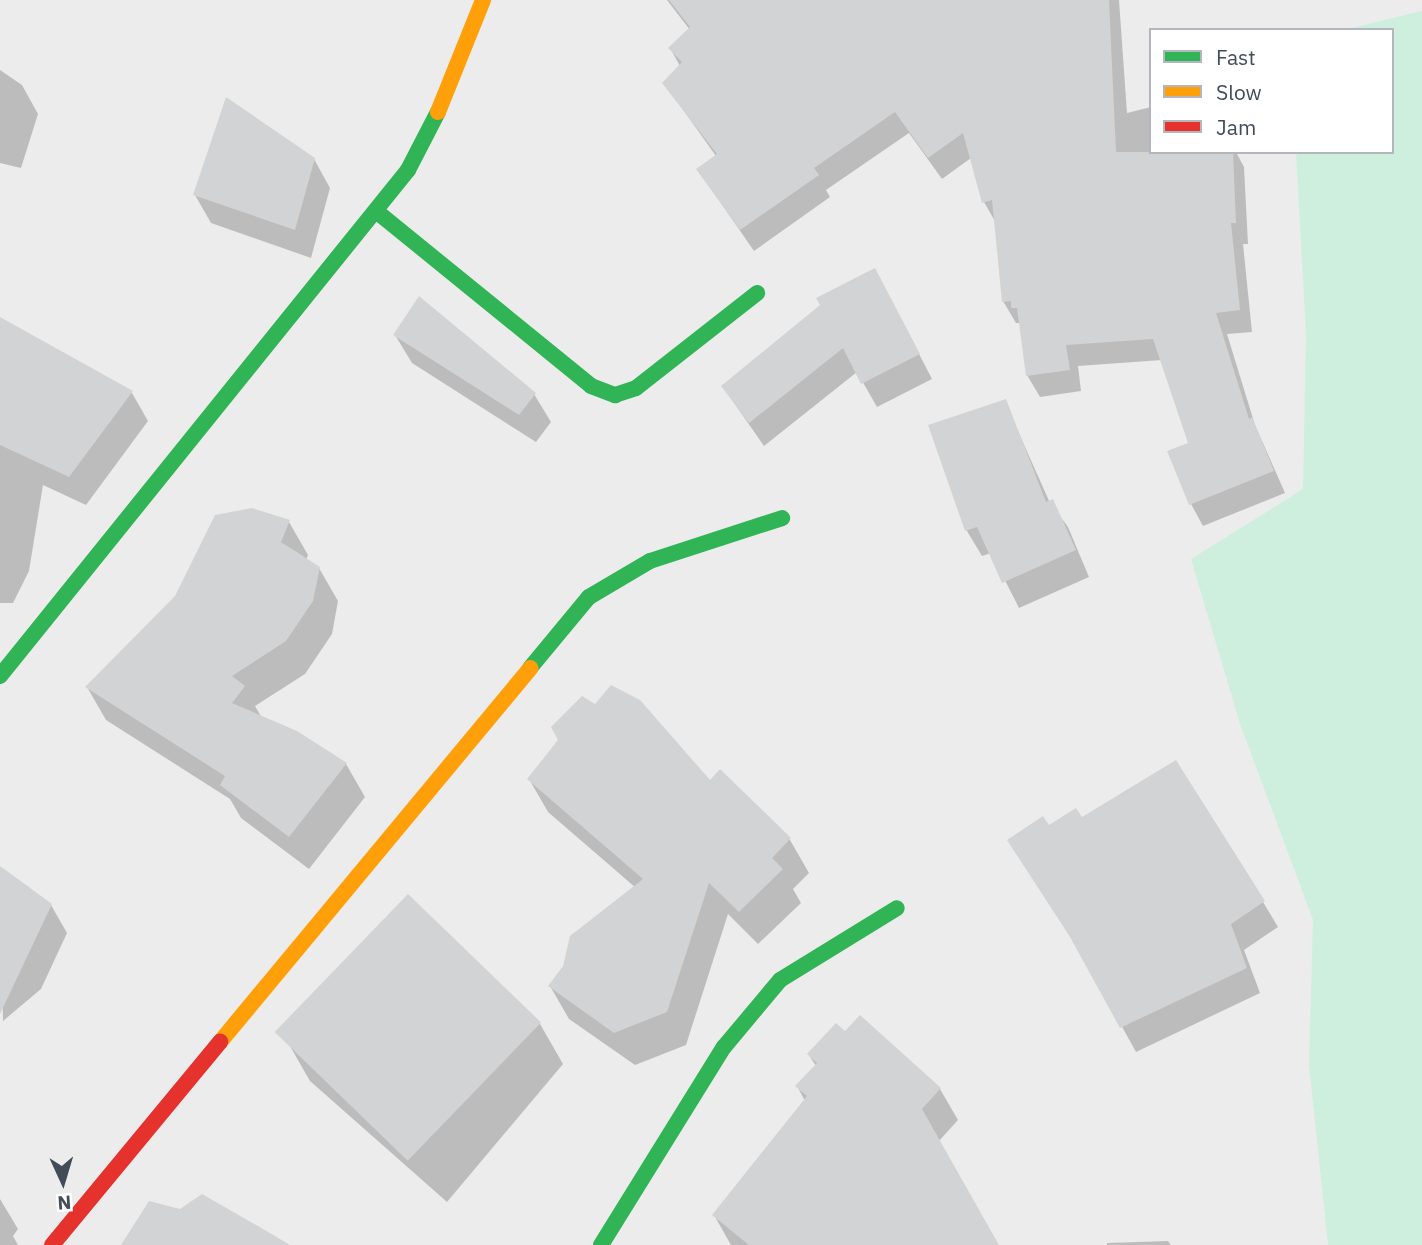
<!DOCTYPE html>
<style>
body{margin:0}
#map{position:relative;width:1422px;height:1245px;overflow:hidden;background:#edecec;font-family:"IBM Plex Sans",sans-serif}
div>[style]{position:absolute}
.green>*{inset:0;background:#ceefdd}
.shadow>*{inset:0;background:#0003}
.building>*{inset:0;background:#d2d3d5;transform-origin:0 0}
.fast>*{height:16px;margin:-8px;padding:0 8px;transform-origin:8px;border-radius:8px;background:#30b455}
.slow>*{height:16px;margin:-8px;padding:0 8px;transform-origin:8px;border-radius:8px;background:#ff9f0a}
.jam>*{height:16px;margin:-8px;padding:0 8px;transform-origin:8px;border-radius:8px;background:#e5322d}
span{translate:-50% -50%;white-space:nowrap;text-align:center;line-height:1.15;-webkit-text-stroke:7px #fff;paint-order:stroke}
.legend{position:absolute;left:1149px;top:28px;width:245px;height:126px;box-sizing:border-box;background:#fff;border:2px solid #b3b7bd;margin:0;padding:9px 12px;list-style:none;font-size:21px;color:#424c59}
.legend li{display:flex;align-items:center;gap:14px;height:35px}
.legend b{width:35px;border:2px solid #b3b7bd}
.north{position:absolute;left:28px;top:1147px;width:70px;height:70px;-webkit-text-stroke:5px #fff;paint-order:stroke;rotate:176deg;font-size:19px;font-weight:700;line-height:28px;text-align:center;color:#424c59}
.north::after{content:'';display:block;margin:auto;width:24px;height:32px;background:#424c59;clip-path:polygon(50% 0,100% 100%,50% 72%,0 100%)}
</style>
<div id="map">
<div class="green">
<i style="clip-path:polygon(1422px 11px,1422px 1245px,1328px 1245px,1309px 1065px,1313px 920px,1240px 724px,1191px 559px,1303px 489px,1306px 334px,1296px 152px,1392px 152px,1392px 30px,1343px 30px)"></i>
</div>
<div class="shadow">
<i style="clip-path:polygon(667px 0,1119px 0,1127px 113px,1151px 107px,1151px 152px,1236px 152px,1244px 167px,1248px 244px,1243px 244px,1252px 332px,1227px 334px,1255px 425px,1285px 493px,1203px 526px,1191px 504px,1190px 444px,1162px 360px,1078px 366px,1081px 391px,1040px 397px,1027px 375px,1021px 323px,1016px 323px,1003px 301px,996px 223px,984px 202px,971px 158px,942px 179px,909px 133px,826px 190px,830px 197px,754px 251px,698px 170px,716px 156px,664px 83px,680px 66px,670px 48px,690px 30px)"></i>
<i style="clip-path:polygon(0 70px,22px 85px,38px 114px,21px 168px,0 163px)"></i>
<i style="clip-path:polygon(314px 159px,330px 188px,311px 258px,211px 223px,195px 195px)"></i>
<i style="clip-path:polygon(888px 294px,932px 379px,877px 407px,857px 372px,764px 446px,723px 387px)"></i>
<i style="clip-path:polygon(0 319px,132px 393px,148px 421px,86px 505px,43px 485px,29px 571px,13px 603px,0 603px)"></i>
<i style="clip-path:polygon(395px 335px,534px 394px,551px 422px,536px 442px,412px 363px)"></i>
<i style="clip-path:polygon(1005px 402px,1050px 503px,1068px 527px,1089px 577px,1019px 608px,991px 553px,982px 556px,967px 531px,930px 427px)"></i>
<i style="clip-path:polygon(289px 522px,308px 555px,306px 560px,319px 568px,338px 601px,332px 634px,305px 674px,255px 706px,262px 718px,346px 764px,365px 797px,309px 869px,241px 818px,230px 799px,106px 720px,87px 687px)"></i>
<i style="clip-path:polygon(720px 771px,790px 840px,809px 873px,793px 889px,801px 903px,758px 944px,728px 914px,686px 1045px,635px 1065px,569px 1019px,550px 986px,636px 888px,548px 812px,529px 779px,710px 782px)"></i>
<i style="clip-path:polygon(1081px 819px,1263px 902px,1278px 927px,1244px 950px,1260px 993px,1136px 1052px,1083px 956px,1009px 841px)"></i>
<i style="clip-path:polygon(0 868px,51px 905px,67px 933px,41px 989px,3px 1021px)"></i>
<i style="clip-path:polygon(540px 1024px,563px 1064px,447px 1202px,310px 1081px,287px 1041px)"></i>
<i style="clip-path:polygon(845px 1034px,940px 1089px,958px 1120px,939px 1141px,998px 1245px,731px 1245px,714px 1215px,805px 1101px,797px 1086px,816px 1066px,809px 1055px)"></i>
<i style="clip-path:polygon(0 1199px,18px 1229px,13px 1236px,18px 1245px,0 1245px)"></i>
<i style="clip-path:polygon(1168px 1241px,1171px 1245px,1107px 1245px,1107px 1243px)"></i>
</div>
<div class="building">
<i style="clip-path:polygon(669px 0,1109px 0,1116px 152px,1233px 152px,1236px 223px,1231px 223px,1240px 310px,1216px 313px,1249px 419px,1252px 417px,1274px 471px,1189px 505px,1167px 451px,1188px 443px,1153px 339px,1066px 345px,1070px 370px,1026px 376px,1017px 308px,1011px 308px,1011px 301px,1002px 302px,992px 200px,982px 203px,963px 133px,928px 158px,895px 112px,814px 168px,819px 175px,740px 230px,696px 169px,717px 154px,662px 83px,682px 62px,668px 48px,690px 27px)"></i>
<i style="clip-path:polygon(226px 97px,315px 158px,295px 230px,193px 195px)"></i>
<i style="clip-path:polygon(875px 268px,920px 354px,861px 384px,843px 348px,749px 423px,721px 386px,820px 305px,816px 298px)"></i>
<i style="clip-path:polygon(419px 296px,536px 393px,519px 415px,393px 335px)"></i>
<i style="clip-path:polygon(0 317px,133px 391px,69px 477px,0 445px)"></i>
<i style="clip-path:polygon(1006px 399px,1046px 502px,1053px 499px,1076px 550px,1002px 583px,977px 527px,965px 531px,928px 425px)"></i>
<i style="clip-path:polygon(252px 508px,290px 520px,281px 542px,320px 567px,313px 601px,286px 641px,232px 676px,245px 686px,232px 703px,297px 731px,347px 763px,289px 837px,220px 785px,225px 776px,85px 687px,175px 596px,215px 515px)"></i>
<i style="clip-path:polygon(611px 685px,640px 700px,710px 780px,720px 769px,791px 838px,772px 858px,783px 869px,739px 912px,709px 883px,667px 1012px,614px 1033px,548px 986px,563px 966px,570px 936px,643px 879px,527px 779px,558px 740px,551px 727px,582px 696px,595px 704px)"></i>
<i style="clip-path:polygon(1176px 760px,1265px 901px,1231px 924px,1247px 968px,1120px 1028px,1070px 937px,1007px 840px,1043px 816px,1049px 825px,1076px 808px,1082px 817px)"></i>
<i style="clip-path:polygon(0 866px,52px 904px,0 1014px)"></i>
<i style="left:408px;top:894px;width:185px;height:192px;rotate:44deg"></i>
<i style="clip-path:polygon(860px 1015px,941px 1088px,922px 1109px,999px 1245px,749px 1245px,712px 1215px,807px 1096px,795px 1086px,817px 1063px,807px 1054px,836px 1023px,845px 1031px)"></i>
<i style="clip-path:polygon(202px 1194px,263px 1229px,290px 1245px,121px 1245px,149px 1201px,180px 1209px)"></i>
</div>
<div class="fast">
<i style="left:376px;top:211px;width:277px;rotate:39.1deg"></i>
<i style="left:591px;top:386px;width:26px;rotate:21deg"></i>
<i style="left:615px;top:395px;width:22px;rotate:-18deg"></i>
<i style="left:636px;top:388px;width:154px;rotate:-38.1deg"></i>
<i style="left:530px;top:668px;width:92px;rotate:-50.3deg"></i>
<i style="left:589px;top:597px;width:71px;rotate:-30.5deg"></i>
<i style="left:650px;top:561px;width:139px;rotate:-18deg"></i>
<i style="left:0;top:676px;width:650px;rotate:-51.12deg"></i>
<i style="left:408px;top:170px;width:65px;rotate:-62.7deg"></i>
<i style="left:601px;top:1245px;width:233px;rotate:-58.2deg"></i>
<i style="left:724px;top:1047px;width:87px;rotate:-50.1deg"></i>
<i style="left:780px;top:980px;width:137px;rotate:-31.6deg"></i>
</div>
<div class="slow">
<i style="left:438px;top:112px;width:121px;rotate:-68.1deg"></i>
<i style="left:220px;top:1042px;width:486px;rotate:-50.3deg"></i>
</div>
<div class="jam">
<i style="left:52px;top:1245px;width:264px;rotate:-50.4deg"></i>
</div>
<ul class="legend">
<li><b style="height:9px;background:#30b455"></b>Fast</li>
<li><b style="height:9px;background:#ff9f0a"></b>Slow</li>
<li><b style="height:9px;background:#e5322d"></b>Jam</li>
</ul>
<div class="north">N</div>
</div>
